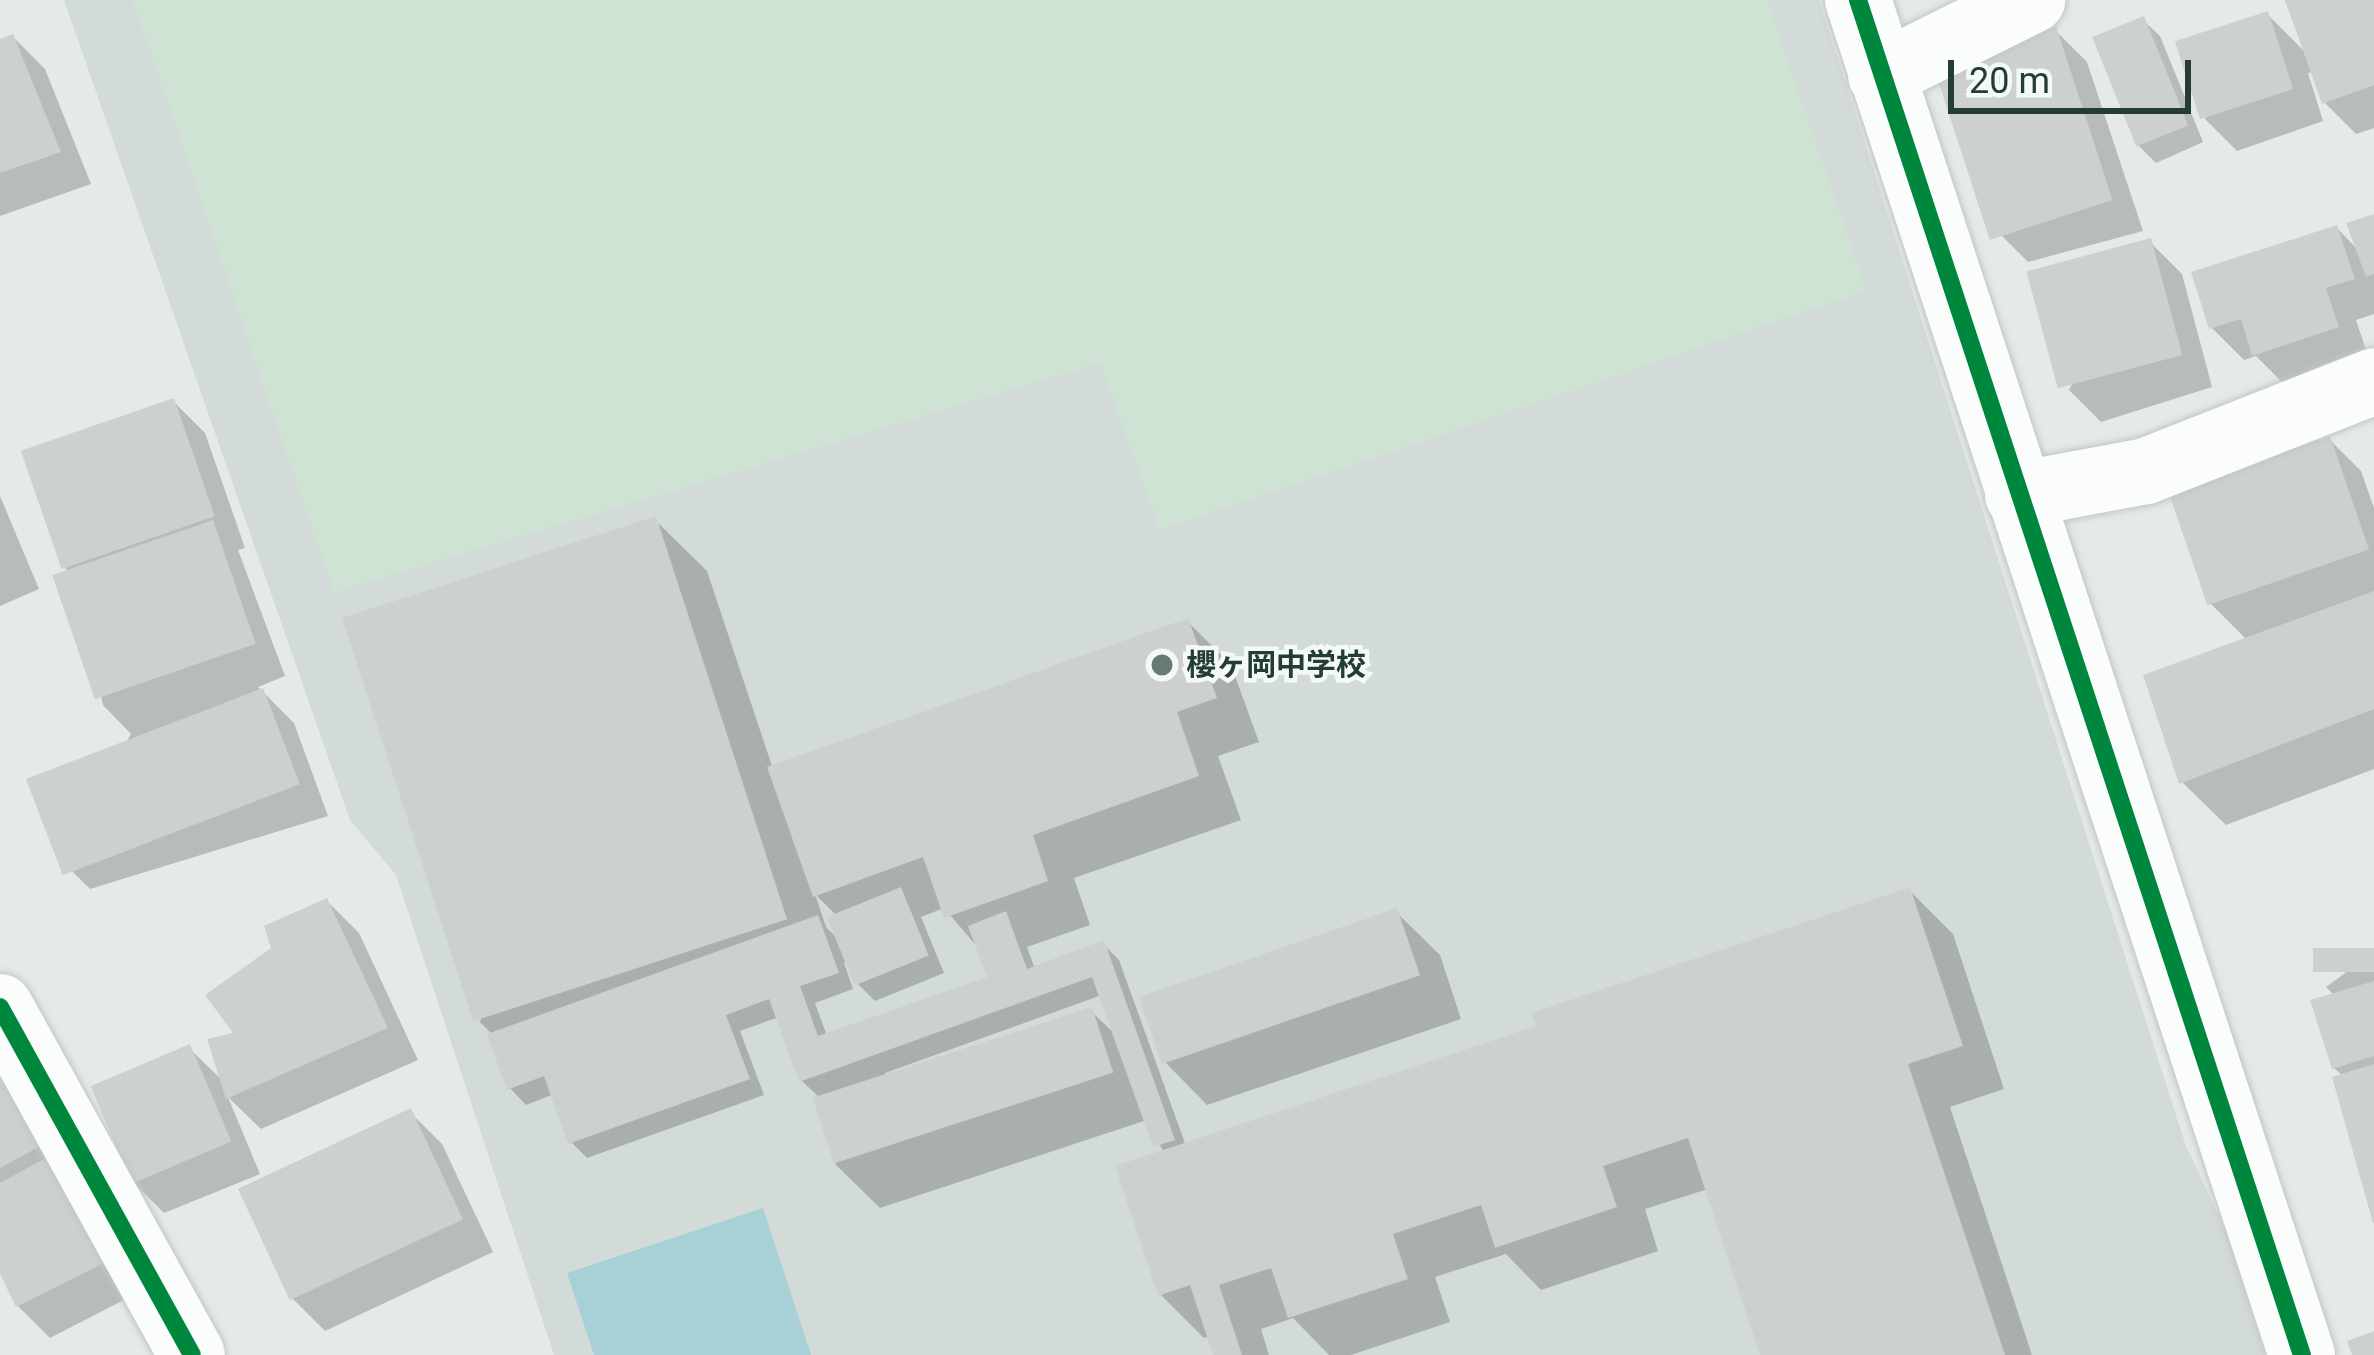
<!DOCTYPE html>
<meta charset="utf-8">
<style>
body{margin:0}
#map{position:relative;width:2374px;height:1355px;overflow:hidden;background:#e5eae8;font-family:Roboto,"Noto Sans JP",sans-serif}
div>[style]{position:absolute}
.built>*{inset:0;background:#d3dbd8}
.green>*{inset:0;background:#cfe3d5}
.water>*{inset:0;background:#a7d1d6}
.shadow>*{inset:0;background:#0003}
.building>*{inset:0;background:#ccd1cf;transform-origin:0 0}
.roads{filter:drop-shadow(0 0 3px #c2c7c5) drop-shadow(0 0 3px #c2c7c5)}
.minor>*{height:66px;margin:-33px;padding:0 33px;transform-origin:33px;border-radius:33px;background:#fbfcfc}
.cycleway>*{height:18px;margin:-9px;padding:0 9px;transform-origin:9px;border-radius:9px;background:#00873e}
.dots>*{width:33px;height:33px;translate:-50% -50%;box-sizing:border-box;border:6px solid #f4f9f6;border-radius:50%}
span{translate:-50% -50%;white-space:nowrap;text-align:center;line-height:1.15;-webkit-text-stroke:9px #f4f9f6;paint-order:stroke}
.poi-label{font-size:30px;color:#233d36;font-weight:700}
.left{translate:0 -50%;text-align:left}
.scale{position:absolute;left:1948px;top:60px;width:243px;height:54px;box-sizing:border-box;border:6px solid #233d36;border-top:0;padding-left:15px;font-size:36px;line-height:42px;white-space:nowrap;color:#233d36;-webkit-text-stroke:9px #f4f9f6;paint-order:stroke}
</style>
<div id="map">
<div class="built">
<i style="clip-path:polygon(64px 0,1819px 0,2186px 1146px,2226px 1231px,2265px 1355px,554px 1355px,396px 875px,350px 820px)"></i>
</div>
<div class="green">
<i style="clip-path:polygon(133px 0,1767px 0,1866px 291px,1160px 530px,1100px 363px,334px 592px)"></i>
</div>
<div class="water">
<i style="clip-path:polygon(763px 1208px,811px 1355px,594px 1355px,567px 1273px)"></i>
</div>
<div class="shadow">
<i style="clip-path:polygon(2285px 0,2374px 0,2374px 128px,2356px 134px,2324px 102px,2313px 72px,2308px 73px,2323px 121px,2237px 151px,2205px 119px,2267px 14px,2306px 53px)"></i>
<i style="clip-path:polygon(2143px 20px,2160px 36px,2203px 142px,2156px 163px,2139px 146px)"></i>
<i style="clip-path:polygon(2055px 30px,2087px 62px,2143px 231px,2028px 262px,1996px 230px)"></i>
<i style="clip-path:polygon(13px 37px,45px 69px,91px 184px,0 216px,0 42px)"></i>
<i style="clip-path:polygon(2374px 217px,2374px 314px,2356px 320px,2369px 359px,2286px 386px,2256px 356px,2244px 360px,2212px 328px,2337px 228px,2359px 251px)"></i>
<i style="clip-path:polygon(2150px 242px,2182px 274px,2212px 387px,2101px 422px,2069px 390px)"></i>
<i style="clip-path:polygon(173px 401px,205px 433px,245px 548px,238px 550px,285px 676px,258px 687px,294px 723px,328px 816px,90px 889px,58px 857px,131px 734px,103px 705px,74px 576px,65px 568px)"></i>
<i style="clip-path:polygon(2329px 439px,2361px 471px,2374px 508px,2374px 769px,2226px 825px,2182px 782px,2247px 640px,2211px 604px)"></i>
<i style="clip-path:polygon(0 496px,39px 589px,0 606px)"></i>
<i style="clip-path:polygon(evenodd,655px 520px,707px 571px,773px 769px,1187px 621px,1231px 665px,1259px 742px,1218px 756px,1241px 820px,1074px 878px,1090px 925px,1027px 947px,1035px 969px,1103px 944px,1119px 960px,1186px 1146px,1540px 1027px,1909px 890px,1953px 934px,2004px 1089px,1950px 1107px,2032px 1355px,1763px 1355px,1708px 1189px,1645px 1209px,1658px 1251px,1541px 1290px,1506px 1254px,1435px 1277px,1450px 1322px,1351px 1355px,1329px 1355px,1293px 1318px,1261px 1329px,1269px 1355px,1216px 1355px,1210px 1336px,1204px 1338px,1160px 1294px,1164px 1153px,1147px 1120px,880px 1208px,836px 1165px,822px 1100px,802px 1081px,779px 1017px,740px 1031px,764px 1095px,587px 1158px,571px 1142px,554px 1094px,526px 1105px,510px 1088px,493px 1035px,480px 1022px,655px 520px,815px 894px,837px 916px,841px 942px,826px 927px,815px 894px,655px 520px,944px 908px,980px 950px,991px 979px,827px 1036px,815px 1003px,853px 989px,844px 963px,849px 961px,858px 984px,875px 1001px,944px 973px,921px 917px,944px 908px,655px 520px,1102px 995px,1117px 1036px,1091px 1011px,887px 1078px,885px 1073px,1102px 995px)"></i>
<i style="clip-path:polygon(327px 901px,359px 933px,418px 1060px,261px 1129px,228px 1097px,260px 1174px,164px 1213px,132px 1181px,189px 1048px,224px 1082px,275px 949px)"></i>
<i style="clip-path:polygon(1396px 912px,1440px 955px,1461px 1019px,1207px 1105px,1164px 1061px)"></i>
<i style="clip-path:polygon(2374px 952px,2374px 1217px,2343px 1076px,2334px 1068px,2335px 996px,2326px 987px)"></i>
<i style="clip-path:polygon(0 1036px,151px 1286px,50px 1338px,18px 1306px,0 1267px)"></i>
<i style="clip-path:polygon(410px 1112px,442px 1144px,493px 1252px,325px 1331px,293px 1299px)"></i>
</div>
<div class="building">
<i style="clip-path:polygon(2285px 0,2374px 0,2374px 85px,2322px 104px)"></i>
<i style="left:2268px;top:11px;width:82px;height:98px;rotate:72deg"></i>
<i style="left:2144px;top:16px;width:118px;height:56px;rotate:68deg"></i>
<i style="left:2056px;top:26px;width:183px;height:129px;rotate:72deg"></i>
<i style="clip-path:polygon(13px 34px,61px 152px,0 173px,0 39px)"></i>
<i style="clip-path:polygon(2374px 214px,2374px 274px,2366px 277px,2346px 223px)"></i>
<i style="clip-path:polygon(2337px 225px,2355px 279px,2326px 288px,2339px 327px,2252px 356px,2241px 319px,2209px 329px,2191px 272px)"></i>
<i style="left:2151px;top:238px;width:121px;height:129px;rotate:75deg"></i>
<i style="left:174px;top:398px;width:125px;height:162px;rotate:71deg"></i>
<i style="left:2330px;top:436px;width:120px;height:171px;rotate:71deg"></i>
<i style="left:656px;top:516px;width:424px;height:330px;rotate:72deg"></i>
<i style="left:213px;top:520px;width:131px;height:170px;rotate:71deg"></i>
<i style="clip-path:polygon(2374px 591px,2374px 709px,2179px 784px,2143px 675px)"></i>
<i style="clip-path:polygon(1188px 618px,1217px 698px,1177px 712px,1199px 776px,1033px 835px,1048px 881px,944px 918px,923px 857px,813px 897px,767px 767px)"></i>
<i style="left:263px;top:688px;width:103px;height:254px;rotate:69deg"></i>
<i style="left:901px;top:887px;width:74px;height:80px;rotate:68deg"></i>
<i style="clip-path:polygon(1910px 887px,1963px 1046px,1908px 1064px,2005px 1355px,1760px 1355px,1688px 1138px,1603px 1166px,1617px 1207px,1495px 1248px,1481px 1205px,1393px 1234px,1408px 1279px,1288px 1318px,1271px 1268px,1219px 1285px,1242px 1355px,1213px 1355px,1190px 1285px,1158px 1296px,1115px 1166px,1536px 1026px,1531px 1013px)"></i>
<i style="clip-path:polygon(327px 898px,388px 1028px,226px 1099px,207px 1039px,233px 1033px,205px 995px,271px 948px,264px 926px)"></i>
<i style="left:1397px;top:908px;width:71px;height:273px;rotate:71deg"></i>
<i style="clip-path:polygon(1006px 911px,1027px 969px,1104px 940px,1175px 1140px,1153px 1147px,1092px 977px,799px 1082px,769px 999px,726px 1015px,750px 1079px,568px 1144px,544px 1076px,507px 1090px,487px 1034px,818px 915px,839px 973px,800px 986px,818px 1036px,987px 977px,968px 926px)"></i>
<i style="left:2374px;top:948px;width:24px;height:61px;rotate:90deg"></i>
<i style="clip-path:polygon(2374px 981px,2374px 1056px,2332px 1069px,2310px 1000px)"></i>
<i style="left:1092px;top:1007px;width:69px;height:294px;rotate:72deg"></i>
<i style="clip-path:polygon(0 1037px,55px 1138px,0 1168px)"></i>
<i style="left:190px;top:1044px;width:106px;height:108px;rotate:67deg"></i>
<i style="clip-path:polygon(2374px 1064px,2374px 1223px,2373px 1223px,2332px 1077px)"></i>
<i style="left:411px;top:1108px;width:123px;height:191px;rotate:65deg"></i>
<i style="clip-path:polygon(64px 1148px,122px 1254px,16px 1307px,0 1274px,0 1183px)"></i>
<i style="clip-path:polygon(2374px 1331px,2374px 1355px,2352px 1355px,2347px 1341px)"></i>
</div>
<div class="roads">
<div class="minor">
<i style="left:1858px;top:0;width:1426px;rotate:71.86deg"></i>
<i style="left:1881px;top:75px;width:169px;rotate:-26.4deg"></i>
<i style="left:2018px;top:495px;width:130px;rotate:-10.6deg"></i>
<i style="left:2146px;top:471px;width:245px;rotate:-21.5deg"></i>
<i style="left:0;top:1007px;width:397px;rotate:61.1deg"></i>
</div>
</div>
<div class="cycleway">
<i style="left:1858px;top:0;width:1426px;rotate:71.86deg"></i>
<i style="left:0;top:1007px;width:397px;rotate:61.1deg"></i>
</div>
<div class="dots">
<i style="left:1162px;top:665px;background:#677a74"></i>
</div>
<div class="poi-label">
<span class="left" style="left:1186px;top:665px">櫻ヶ岡中学校</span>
</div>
<div class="scale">20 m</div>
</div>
